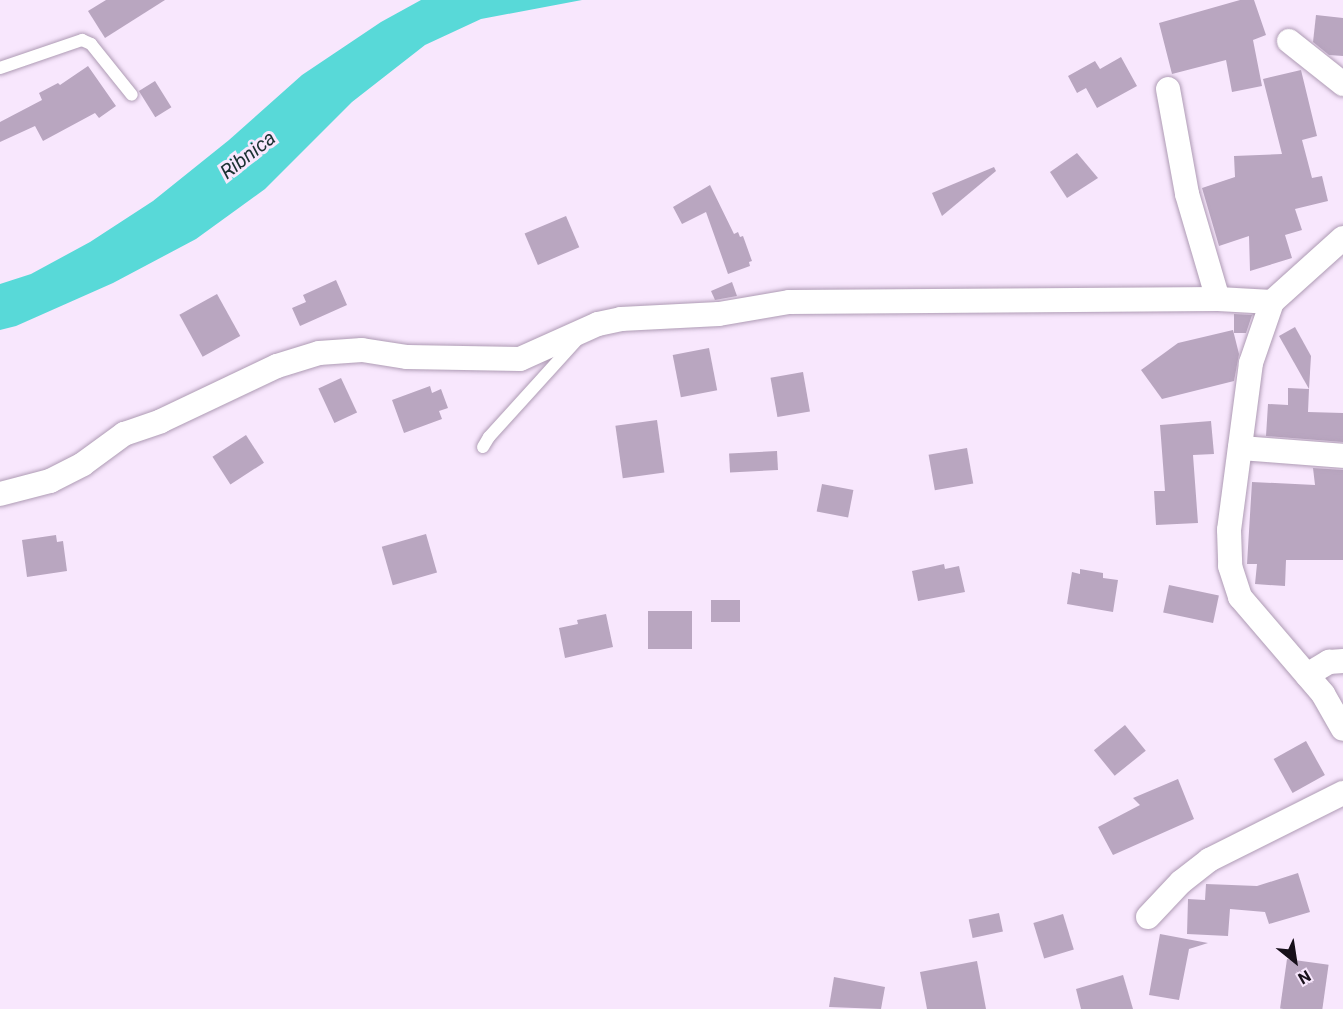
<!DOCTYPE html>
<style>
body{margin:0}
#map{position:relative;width:1343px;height:1009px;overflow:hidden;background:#f8e7fd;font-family:Roboto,sans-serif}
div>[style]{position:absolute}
.water>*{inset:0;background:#58d9d8}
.building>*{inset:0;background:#b9a6c0;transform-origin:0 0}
.roads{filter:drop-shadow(0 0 2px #ae9bb4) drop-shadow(0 0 2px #ae9bb4)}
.lane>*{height:12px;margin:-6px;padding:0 6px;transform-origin:6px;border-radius:6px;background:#fff}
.street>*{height:24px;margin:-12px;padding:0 12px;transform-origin:12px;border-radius:12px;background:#fff}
span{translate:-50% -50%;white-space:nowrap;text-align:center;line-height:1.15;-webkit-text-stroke:6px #f8e7fd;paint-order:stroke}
.water-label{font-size:20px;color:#1b3131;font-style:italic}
.north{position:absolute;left:1265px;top:931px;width:60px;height:60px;-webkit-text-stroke:4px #f8e7fd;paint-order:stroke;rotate:150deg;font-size:16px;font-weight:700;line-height:24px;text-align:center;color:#17101a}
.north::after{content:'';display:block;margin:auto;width:21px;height:27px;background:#17101a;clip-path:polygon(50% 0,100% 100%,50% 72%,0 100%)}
</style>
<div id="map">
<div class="water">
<i style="clip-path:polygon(421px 0,582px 0,481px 19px,425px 45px,352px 102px,265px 189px,196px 239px,113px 283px,16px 326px,0 330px,0 284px,31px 274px,90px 242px,153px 201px,229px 140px,302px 75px,381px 22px)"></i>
</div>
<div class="building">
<i style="clip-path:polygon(106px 0,165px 0,105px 38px,88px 11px)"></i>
<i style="clip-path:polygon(1240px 0,1254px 0,1266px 35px,1253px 40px,1262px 86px,1232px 92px,1226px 60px,1172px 74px,1159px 23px)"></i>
<i style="clip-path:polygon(1316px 15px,1343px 18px,1343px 56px,1329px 55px,1313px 42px)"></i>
<i style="clip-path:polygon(1121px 57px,1137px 86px,1097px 108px,1086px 88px,1077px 93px,1068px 76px,1095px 61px,1100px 69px)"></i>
<i style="clip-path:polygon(88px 66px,116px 106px,99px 118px,95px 113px,43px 141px,35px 126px,0 142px,0 122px,42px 100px,39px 93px,58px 83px,60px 85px)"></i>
<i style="clip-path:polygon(1301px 70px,1317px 136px,1302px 140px,1312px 178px,1322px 176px,1328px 201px,1295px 209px,1302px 230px,1285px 235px,1292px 258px,1250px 271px,1249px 236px,1219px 246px,1202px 188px,1235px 177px,1234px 156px,1282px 154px,1263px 79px)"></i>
<i style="left:155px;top:81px;width:31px;height:19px;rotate:58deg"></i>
<i style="clip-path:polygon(1077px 153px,1098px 178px,1067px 198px,1050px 172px)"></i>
<i style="clip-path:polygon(994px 167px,996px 171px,942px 216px,932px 193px)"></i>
<i style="clip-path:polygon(710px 185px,734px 234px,738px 232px,740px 237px,743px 236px,752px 261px,749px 262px,750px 266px,728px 274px,706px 212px,682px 224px,673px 207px)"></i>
<i style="left:566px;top:216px;width:34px;height:45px;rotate:67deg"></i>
<i style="clip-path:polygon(336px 280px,347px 305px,300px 326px,292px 308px,306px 302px,303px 295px)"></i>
<i style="clip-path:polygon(732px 282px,737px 296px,715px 300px,711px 291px)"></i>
<i style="left:217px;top:294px;width:48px;height:43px;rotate:61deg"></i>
<i style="clip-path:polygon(1234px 314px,1252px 315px,1246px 333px,1234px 333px)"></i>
<i style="clip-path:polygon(1295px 327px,1311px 356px,1309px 389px,1279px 336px)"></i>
<i style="clip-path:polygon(1233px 330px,1239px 354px,1234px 381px,1162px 399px,1141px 370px,1178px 343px)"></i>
<i style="left:709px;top:348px;width:43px;height:37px;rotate:79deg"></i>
<i style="left:803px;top:372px;width:40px;height:33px;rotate:80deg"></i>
<i style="left:341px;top:378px;width:38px;height:25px;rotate:65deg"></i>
<i style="clip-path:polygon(430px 386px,432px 393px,441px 389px,448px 408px,439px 411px,442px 419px,404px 433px,392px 400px)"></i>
<i style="clip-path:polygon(1288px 388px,1309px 389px,1308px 412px,1343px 413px,1343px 442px,1266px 436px,1268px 404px,1288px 405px)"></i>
<i style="left:657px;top:420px;width:53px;height:42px;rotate:82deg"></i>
<i style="clip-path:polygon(1211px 421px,1214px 454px,1193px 455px,1198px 523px,1156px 525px,1154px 491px,1165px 491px,1160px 425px)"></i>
<i style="left:246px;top:435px;width:33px;height:40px;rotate:57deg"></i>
<i style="left:967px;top:448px;width:36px;height:39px;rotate:80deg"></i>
<i style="left:777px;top:451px;width:19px;height:48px;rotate:87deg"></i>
<i style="clip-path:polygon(1313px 468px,1343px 470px,1343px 560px,1286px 560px,1285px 586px,1255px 584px,1257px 564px,1247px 564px,1252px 482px,1315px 485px)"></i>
<i style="left:822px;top:484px;width:32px;height:28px;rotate:11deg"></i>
<i style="left:426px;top:534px;width:40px;height:46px;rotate:74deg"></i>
<i style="clip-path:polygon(56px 535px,57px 542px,63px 541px,67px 571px,27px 577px,22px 540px)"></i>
<i style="clip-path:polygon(944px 564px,945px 569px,959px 566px,965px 592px,918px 601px,912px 571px)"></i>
<i style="clip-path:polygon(1080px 569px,1103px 573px,1103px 578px,1118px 580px,1113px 612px,1067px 604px,1072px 572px,1080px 574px)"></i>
<i style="left:1169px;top:585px;width:51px;height:28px;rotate:12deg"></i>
<i style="left:711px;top:600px;width:29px;height:22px"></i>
<i style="left:648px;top:611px;width:44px;height:38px"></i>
<i style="clip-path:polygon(606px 614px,613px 647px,565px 658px,559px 628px,578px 624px,577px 620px)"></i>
<i style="left:1125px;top:725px;width:33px;height:40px;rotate:51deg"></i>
<i style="left:1306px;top:741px;width:39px;height:37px;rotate:61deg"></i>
<i style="clip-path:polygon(1178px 779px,1194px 819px,1113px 855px,1098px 827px,1140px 805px,1133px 798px)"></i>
<i style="clip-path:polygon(1298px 873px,1310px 912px,1269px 924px,1265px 912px,1230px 909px,1228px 936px,1187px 934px,1188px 899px,1205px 900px,1206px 884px,1257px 886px)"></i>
<i style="left:999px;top:913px;width:19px;height:31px;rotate:78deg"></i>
<i style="left:1063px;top:914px;width:37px;height:31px;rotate:73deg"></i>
<i style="clip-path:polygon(1160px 934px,1208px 943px,1189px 949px,1179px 1000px,1149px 995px)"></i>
<i style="left:1287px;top:959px;width:42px;height:50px;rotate:8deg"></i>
<i style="clip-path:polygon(977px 961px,986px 1009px,927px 1009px,920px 972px)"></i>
<i style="clip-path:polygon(1123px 975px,1133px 1009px,1081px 1009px,1076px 989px)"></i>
<i style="clip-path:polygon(834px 977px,885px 987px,881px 1009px,829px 1007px)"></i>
</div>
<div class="roads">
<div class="lane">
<i style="left:0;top:68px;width:87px;rotate:-18.9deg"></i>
<i style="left:82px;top:40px;width:10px;rotate:24deg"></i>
<i style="left:91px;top:44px;width:65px;rotate:51.2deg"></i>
<i style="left:483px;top:447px;width:12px;rotate:-59deg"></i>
<i style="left:489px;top:437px;width:131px;rotate:-47.8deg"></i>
</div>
<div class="street">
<i style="left:1289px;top:41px;width:69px;rotate:38.5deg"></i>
<i style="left:1168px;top:89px;width:107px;rotate:79.7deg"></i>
<i style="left:1187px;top:194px;width:109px;rotate:73.6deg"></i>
<i style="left:1343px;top:238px;width:96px;rotate:138deg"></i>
<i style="left:1272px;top:302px;width:65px;rotate:109deg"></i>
<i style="left:1251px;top:363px;width:168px;rotate:97.5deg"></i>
<i style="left:1229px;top:530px;width:36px;rotate:88deg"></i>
<i style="left:1230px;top:566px;width:33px;rotate:72deg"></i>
<i style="left:1240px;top:597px;width:128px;rotate:49.4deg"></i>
<i style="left:1323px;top:694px;width:40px;rotate:60.3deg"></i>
<i style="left:1240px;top:448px;width:103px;rotate:4.4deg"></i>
<i style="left:0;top:494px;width:52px;rotate:-14.6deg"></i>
<i style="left:50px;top:481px;width:37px;rotate:-27deg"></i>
<i style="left:83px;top:464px;width:51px;rotate:-36.2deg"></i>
<i style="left:124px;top:434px;width:39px;rotate:-19deg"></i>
<i style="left:161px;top:421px;width:128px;rotate:-25.4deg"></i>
<i style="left:277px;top:366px;width:44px;rotate:-17.2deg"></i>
<i style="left:319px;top:353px;width:43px;rotate:-4deg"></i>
<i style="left:362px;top:350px;width:46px;rotate:8.8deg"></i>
<i style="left:407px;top:357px;width:113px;rotate:1deg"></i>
<i style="left:520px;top:359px;width:85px;rotate:-24.2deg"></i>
<i style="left:598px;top:324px;width:24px;rotate:-12deg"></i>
<i style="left:621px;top:319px;width:98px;rotate:-2.9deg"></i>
<i style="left:719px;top:314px;width:71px;rotate:-9.7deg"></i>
<i style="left:789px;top:302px;width:429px;rotate:-0.4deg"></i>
<i style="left:1218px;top:299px;width:54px;rotate:3.2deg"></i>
<i style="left:1307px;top:675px;width:26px;rotate:-31deg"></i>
<i style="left:1329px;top:662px;width:14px;rotate:-4deg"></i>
<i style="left:1148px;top:917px;width:48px;rotate:-46.7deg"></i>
<i style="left:1181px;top:882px;width:36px;rotate:-38deg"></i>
<i style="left:1209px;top:860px;width:150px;rotate:-26.6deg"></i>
</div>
</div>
<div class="water-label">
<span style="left:248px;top:155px;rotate:-38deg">Ribnica</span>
</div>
<div class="north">N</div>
</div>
